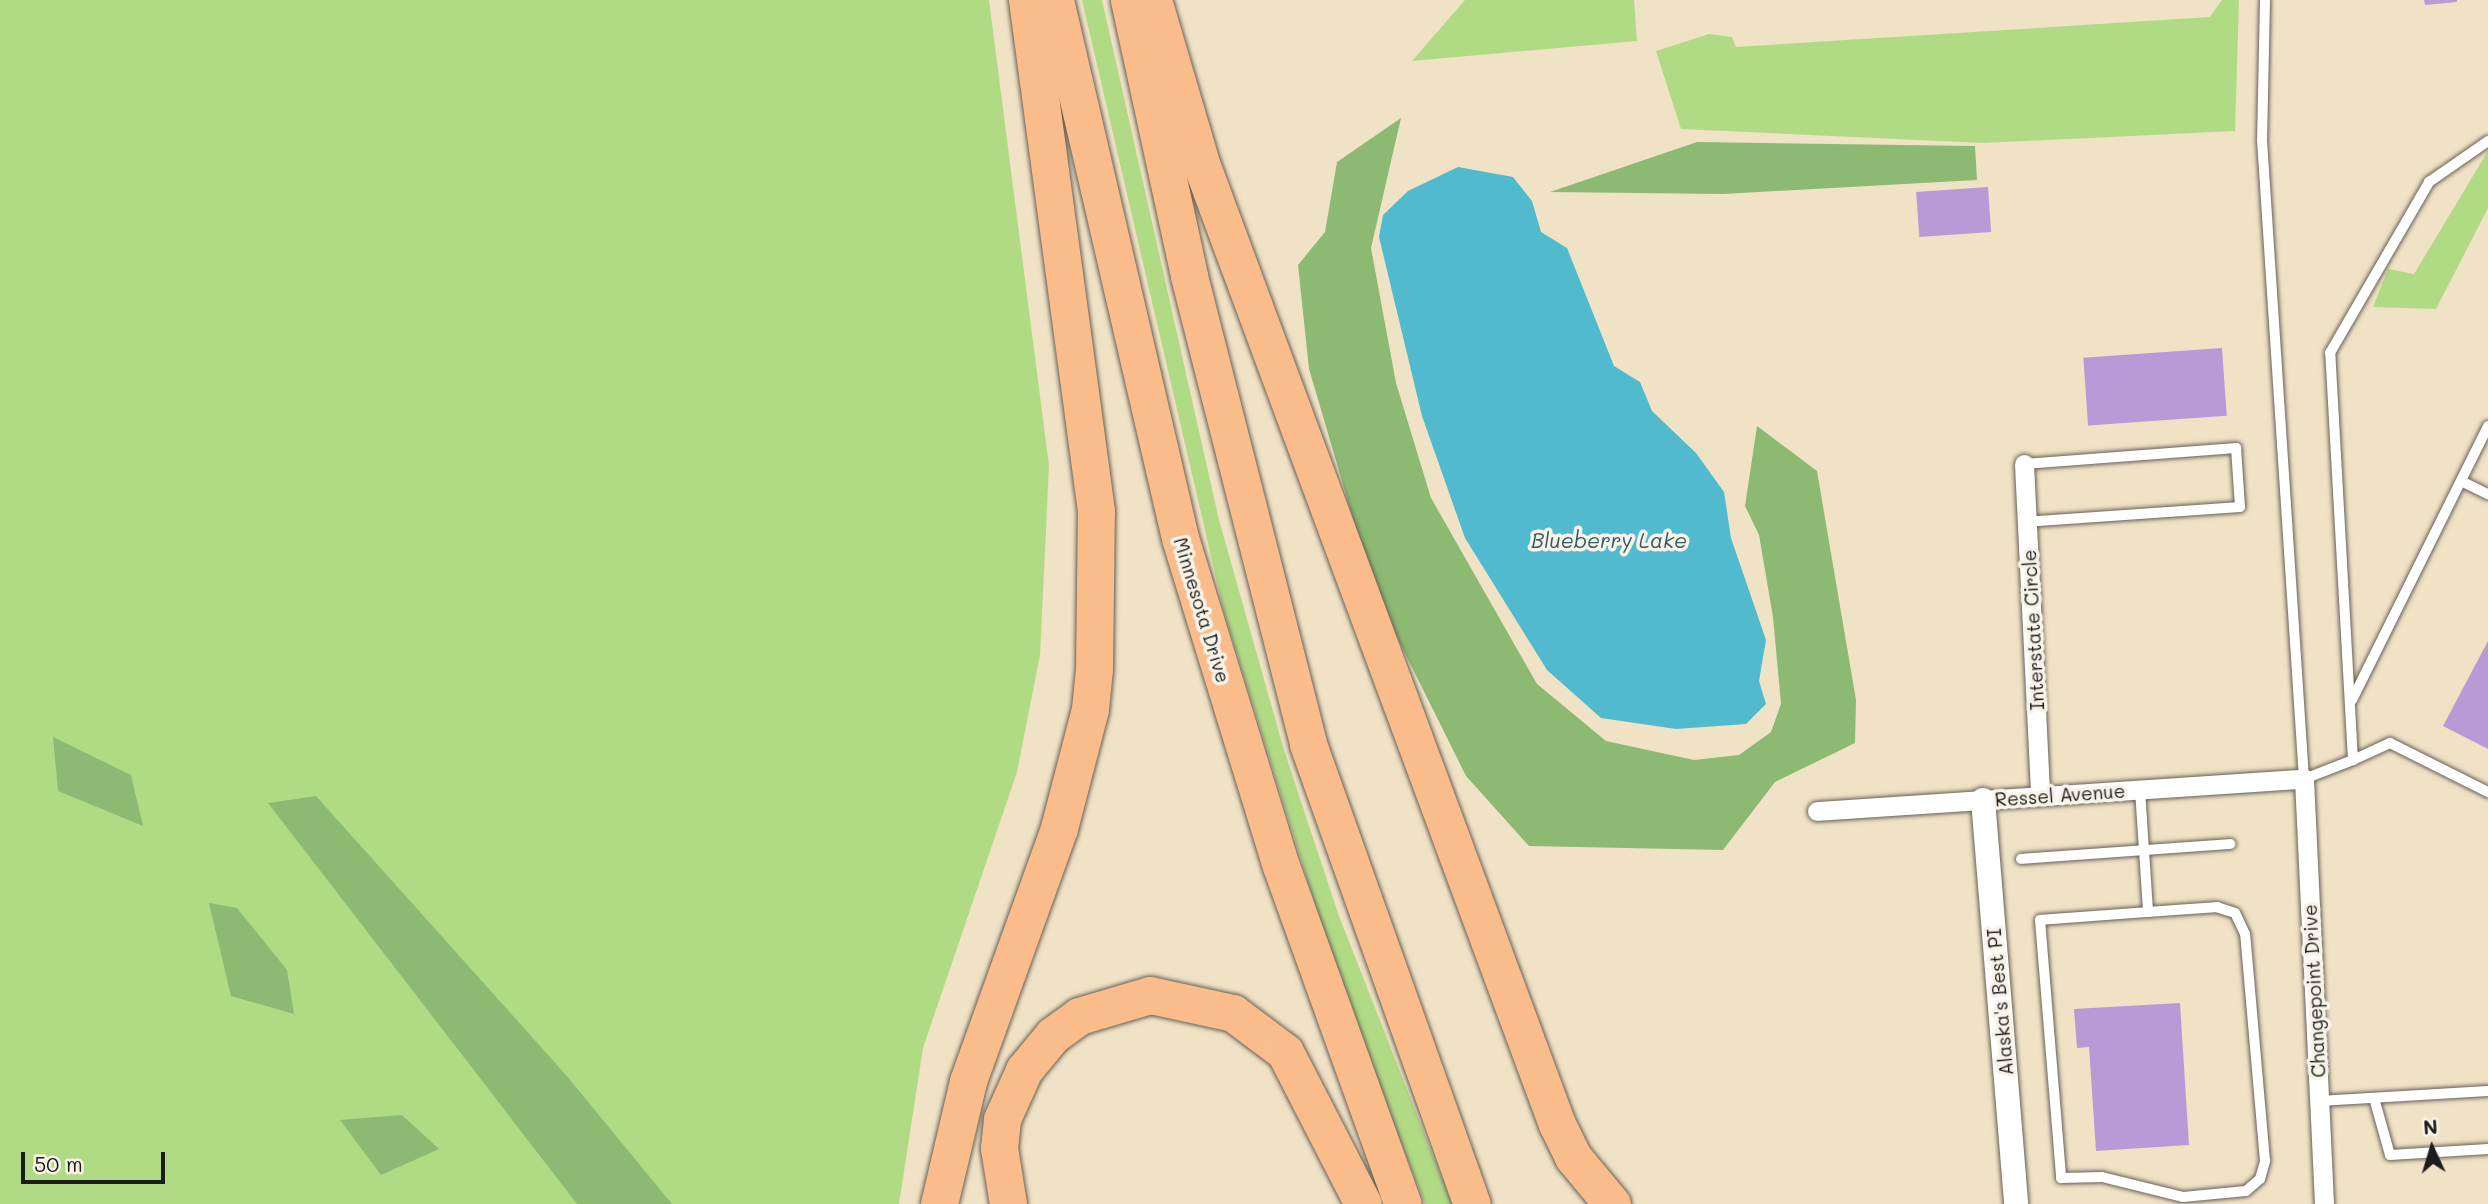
<!DOCTYPE html>
<style>
body{margin:0}
#map{position:relative;width:2488px;height:1204px;overflow:hidden;background:#f0e2c5;font-family:Mali,sans-serif}
div>[style]{position:absolute}
.green>*{inset:0;background:#b1da85}
.forest>*{inset:0;background:#8cba72}
.water>*{inset:0;background:#52bacf}
.building>*{inset:0;background:#b69bd6;transform-origin:0 0}
.roads{filter:drop-shadow(0 0 2px #666157) drop-shadow(0 0 2px #666157)}
.service>*{height:10px;margin:-5px;padding:0 5px;transform-origin:5px;border-radius:5px;background:#fff}
.minor>*{height:19px;margin:-9.5px;padding:0 9.5px;transform-origin:9.5px;border-radius:9.5px;background:#fff}
.tertiary>*{height:24px;margin:-12px;padding:0 12px;transform-origin:12px;border-radius:12px;background:#fff}
.motorway>*{height:37px;margin:-18.5px;padding:0 18.5px;transform-origin:18.5px;border-radius:18.5px;background:#fabc8b}
span{translate:-50% -50%;white-space:nowrap;text-align:center;line-height:1.15;-webkit-text-stroke:7px #f7f3e8;paint-order:stroke}
.street-label{font-size:19px;color:#1c1c1c}
.water-label{font-size:21px;color:#325b64;font-style:italic}
.north{position:absolute;left:2397px;top:1113px;width:70px;height:70px;-webkit-text-stroke:5px #f7f3e8;paint-order:stroke;rotate:356deg;font-size:19px;font-weight:700;line-height:28px;text-align:center;color:#1c1c1c}
.north::after{content:'';display:block;margin:auto;width:24px;height:32px;background:#1c1c1c;clip-path:polygon(50% 0,100% 100%,50% 72%,0 100%)}
.scale{position:absolute;left:21px;top:1152px;width:144px;height:32px;box-sizing:border-box;border:4px solid #1c1c1c;border-top:0;padding-left:9px;font-size:21px;line-height:24px;white-space:nowrap;color:#1c1c1c;-webkit-text-stroke:5px #f7f3e8;paint-order:stroke}
</style>
<div id="map">
<div class="green">
<i style="clip-path:polygon(0 0,989px 0,1049px 466px,1040px 655px,1017px 772px,923px 1048px,899px 1204px,0 1204px)"></i>
<i style="clip-path:polygon(1082px 0,1102px 0,1219px 520px,1284px 750px,1339px 916px,1452px 1204px,1425px 1204px,1339px 981px,1224px 612px)"></i>
<i style="clip-path:polygon(1465px 0,1634px 0,1637px 41px,1412px 61px)"></i>
<i style="clip-path:polygon(2222px 0,2239px 0,2235px 131px,1983px 143px,1681px 129px,1656px 51px,1709px 34px,1732px 37px,1736px 47px,2210px 17px)"></i>
<i style="clip-path:polygon(2488px 151px,2488px 208px,2436px 309px,2373px 307px,2388px 269px,2414px 274px)"></i>
</div>
<div class="forest">
<i style="clip-path:polygon(1401px 118px,1371px 248px,1396px 383px,1431px 498px,1537px 684px,1606px 741px,1694px 760px,1739px 755px,1771px 732px,1781px 704px,1773px 617px,1759px 535px,1745px 506px,1757px 426px,1817px 471px,1856px 700px,1855px 743px,1775px 782px,1723px 850px,1529px 846px,1466px 776px,1375px 593px,1309px 369px,1298px 265px,1325px 232px,1337px 162px)"></i>
<i style="clip-path:polygon(1697px 142px,1975px 146px,1977px 180px,1723px 194px,1550px 192px)"></i>
<i style="clip-path:polygon(53px 737px,131px 775px,143px 826px,58px 791px)"></i>
<i style="clip-path:polygon(316px 796px,566px 1075px,672px 1204px,577px 1204px,268px 803px)"></i>
<i style="clip-path:polygon(209px 903px,237px 908px,287px 970px,294px 1014px,231px 996px)"></i>
<i style="clip-path:polygon(402px 1115px,439px 1149px,381px 1175px,340px 1120px)"></i>
</div>
<div class="water">
<i style="clip-path:polygon(1458px 167px,1513px 177px,1532px 201px,1541px 232px,1567px 248px,1614px 366px,1640px 382px,1652px 411px,1696px 453px,1724px 492px,1731px 538px,1766px 640px,1759px 681px,1766px 704px,1746px 724px,1676px 729px,1601px 718px,1547px 670px,1465px 538px,1422px 416px,1379px 237px,1383px 215px,1408px 191px)"></i>
</div>
<div class="building">
<i style="clip-path:polygon(2424px 0,2457px 0,2457px 2px,2425px 5px)"></i>
<i style="left:1988px;top:187px;width:45px;height:72px;rotate:86deg"></i>
<i style="left:2222px;top:348px;width:68px;height:139px;rotate:86deg"></i>
<i style="clip-path:polygon(2488px 641px,2488px 749px,2443px 726px)"></i>
<i style="clip-path:polygon(2180px 1003px,2189px 1145px,2096px 1151px,2089px 1047px,2077px 1048px,2074px 1009px)"></i>
</div>
<div class="roads">
<div class="service">
<i style="left:2265px;top:0;width:140px;rotate:91.2deg"></i>
<i style="left:2262px;top:140px;width:640px;rotate:86.24deg"></i>
<i style="left:2304px;top:779px;width:53px;rotate:-21.2deg"></i>
<i style="left:2353px;top:760px;width:408px;rotate:-93.2deg"></i>
<i style="left:2330px;top:353px;width:198px;rotate:-59.9deg"></i>
<i style="left:2429px;top:182px;width:72px;rotate:-34.8deg"></i>
<i style="left:2024px;top:464px;width:213px;rotate:-4.3deg"></i>
<i style="left:2236px;top:448px;width:59px;rotate:86.1deg"></i>
<i style="left:2240px;top:507px;width:213px;rotate:176deg"></i>
<i style="left:2461px;top:481px;width:30px;rotate:26deg"></i>
<i style="left:2352px;top:700px;width:306px;rotate:-63.6deg"></i>
<i style="left:2353px;top:760px;width:41px;rotate:-24.7deg"></i>
<i style="left:2390px;top:743px;width:110px;rotate:26.6deg"></i>
<i style="left:2140px;top:790px;width:122px;rotate:86.2deg"></i>
<i style="left:2148px;top:912px;width:108px;rotate:175.8deg"></i>
<i style="left:2040px;top:920px;width:259px;rotate:85.3deg"></i>
<i style="left:2061px;top:1178px;width:41px;rotate:-1.4deg"></i>
<i style="left:2102px;top:1177px;width:83px;rotate:13.9deg"></i>
<i style="left:2183px;top:1197px;width:63px;rotate:-5.4deg"></i>
<i style="left:2246px;top:1191px;width:18px;rotate:-41deg"></i>
<i style="left:2260px;top:1179px;width:19px;rotate:-74deg"></i>
<i style="left:2265px;top:1161px;width:228px;rotate:-95deg"></i>
<i style="left:2245px;top:934px;width:23px;rotate:-115deg"></i>
<i style="left:2235px;top:913px;width:19px;rotate:-162deg"></i>
<i style="left:2217px;top:907px;width:69px;rotate:175.9deg"></i>
<i style="left:2021px;top:859px;width:210px;rotate:-4.1deg"></i>
<i style="left:2374px;top:1098px;width:59px;rotate:74.3deg"></i>
<i style="left:2390px;top:1155px;width:98px;rotate:-3.5deg"></i>
<i style="left:2319px;top:1101px;width:169px;rotate:-3.4deg"></i>
</div>
<div class="minor">
<i style="left:2024px;top:464px;width:332px;rotate:87.2deg"></i>
<i style="left:1817px;top:811px;width:488px;rotate:-3.8deg"></i>
<i style="left:2304px;top:779px;width:425px;rotate:87.3deg"></i>
</div>
<div class="tertiary">
<i style="left:1983px;top:800px;width:405px;rotate:85.3deg"></i>
</div>
<div class="motorway">
<i style="left:1055px;top:0;width:552px;rotate:76.92deg"></i>
<i style="left:1180px;top:538px;width:343px;rotate:72.9deg"></i>
<i style="left:1281px;top:866px;width:359px;rotate:70.2deg"></i>
<i style="left:1129px;top:0;width:282px;rotate:77.7deg"></i>
<i style="left:1189px;top:276px;width:483px;rotate:75.7deg"></i>
<i style="left:1308px;top:744px;width:488px;rotate:70.4deg"></i>
<i style="left:1153px;top:0;width:173px;rotate:73.6deg"></i>
<i style="left:1202px;top:166px;width:1022px;rotate:69.67deg"></i>
<i style="left:1557px;top:1124px;width:37px;rotate:64deg"></i>
<i style="left:1573px;top:1157px;width:61px;rotate:50.3deg"></i>
<i style="left:939px;top:1204px;width:126px;rotate:-76.7deg"></i>
<i style="left:968px;top:1081px;width:269px;rotate:-70.2deg"></i>
<i style="left:1059px;top:828px;width:123px;rotate:-75.4deg"></i>
<i style="left:1090px;top:709px;width:40px;rotate:-84.3deg"></i>
<i style="left:1094px;top:669px;width:158px;rotate:-89.3deg"></i>
<i style="left:1096px;top:511px;width:516px;rotate:-97.69deg"></i>
<i style="left:1008px;top:1204px;width:57px;rotate:-99.1deg"></i>
<i style="left:999px;top:1148px;width:29px;rotate:-84deg"></i>
<i style="left:1002px;top:1119px;width:54px;rotate:-65.8deg"></i>
<i style="left:1024px;top:1070px;width:45px;rotate:-50.4deg"></i>
<i style="left:1053px;top:1035px;width:32px;rotate:-36deg"></i>
<i style="left:1079px;top:1016px;width:74px;rotate:-16.5deg"></i>
<i style="left:1150px;top:995px;width:85px;rotate:12.2deg"></i>
<i style="left:1233px;top:1013px;width:65px;rotate:36.9deg"></i>
<i style="left:1285px;top:1052px;width:171px;rotate:62.8deg"></i>
</div>
</div>
<div class="street-label">
<span style="left:1202px;top:610px;rotate:73deg">Minnesota Drive</span>
<span style="left:2033px;top:630px;rotate:-93deg">Interstate Circle</span>
<span style="left:2060px;top:795px;rotate:-4deg">Ressel Avenue</span>
<span style="left:2314px;top:991px;rotate:-93deg">Changepoint Drive</span>
<span style="left:2000px;top:1002px;rotate:-95deg">Alaska's Best PI</span>
</div>
<div class="water-label">
<span style="left:1609px;top:540px">Blueberry Lake</span>
</div>
<div class="north">N</div>
<div class="scale">50 m</div>
</div>
